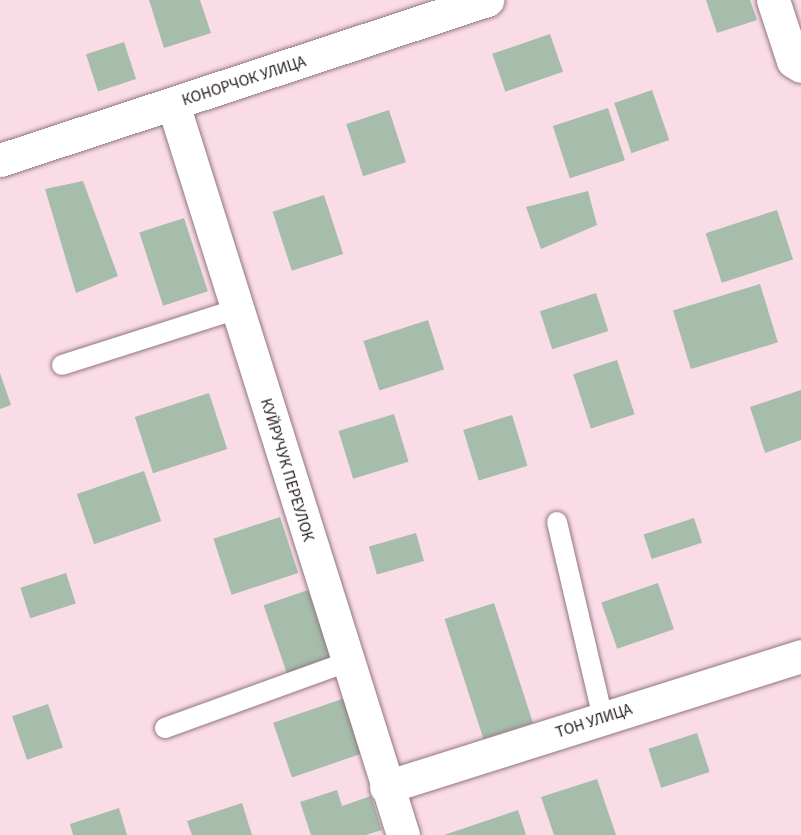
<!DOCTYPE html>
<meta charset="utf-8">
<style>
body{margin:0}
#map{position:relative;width:801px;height:835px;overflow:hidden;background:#fadce7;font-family:"Source Sans 3",sans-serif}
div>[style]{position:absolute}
.building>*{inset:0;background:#a5bdaa;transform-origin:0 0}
.roads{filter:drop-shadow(0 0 2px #917680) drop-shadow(0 0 2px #917680)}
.lane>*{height:20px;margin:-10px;padding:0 10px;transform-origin:10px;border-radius:10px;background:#fff}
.street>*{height:33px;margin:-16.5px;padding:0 16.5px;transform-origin:16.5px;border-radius:16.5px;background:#fff}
span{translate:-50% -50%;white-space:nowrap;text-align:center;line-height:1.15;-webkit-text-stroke:4.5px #fff;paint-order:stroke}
.street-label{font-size:16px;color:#241a1e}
</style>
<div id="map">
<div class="building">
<i style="clip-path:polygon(149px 0,200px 0,211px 33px,164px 48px)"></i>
<i style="clip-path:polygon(706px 0,750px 0,757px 20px,717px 33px)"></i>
<i style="left:550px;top:34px;width:40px;height:61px;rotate:71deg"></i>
<i style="left:124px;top:42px;width:39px;height:40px;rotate:72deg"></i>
<i style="left:652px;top:90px;width:53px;height:40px;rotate:71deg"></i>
<i style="left:608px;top:108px;width:55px;height:58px;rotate:72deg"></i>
<i style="left:389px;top:110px;width:55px;height:45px;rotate:72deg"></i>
<i style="clip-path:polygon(83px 181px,118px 276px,76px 293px,45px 189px)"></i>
<i style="clip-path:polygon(588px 191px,597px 225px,541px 249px,526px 207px)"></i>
<i style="left:324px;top:195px;width:62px;height:54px;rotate:72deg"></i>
<i style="left:777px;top:210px;width:52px;height:75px;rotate:72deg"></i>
<i style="left:184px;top:218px;width:77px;height:47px;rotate:72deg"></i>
<i style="left:760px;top:284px;width:61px;height:91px;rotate:73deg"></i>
<i style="left:596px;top:293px;width:40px;height:59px;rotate:72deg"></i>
<i style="left:428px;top:320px;width:52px;height:68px;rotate:72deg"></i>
<i style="left:617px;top:360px;width:57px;height:46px;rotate:72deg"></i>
<i style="clip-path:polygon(0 373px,11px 405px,0 409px)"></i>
<i style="clip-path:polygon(801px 390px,801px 440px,765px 453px,750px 407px)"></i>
<i style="left:209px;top:393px;width:59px;height:78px;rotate:72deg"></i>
<i style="left:394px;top:414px;width:50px;height:58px;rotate:73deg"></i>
<i style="left:512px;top:415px;width:53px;height:51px;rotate:73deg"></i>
<i style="left:144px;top:471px;width:53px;height:71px;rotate:71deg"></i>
<i style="left:280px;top:517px;width:59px;height:70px;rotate:72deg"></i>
<i style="left:694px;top:518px;width:26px;height:53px;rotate:72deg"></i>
<i style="left:416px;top:533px;width:29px;height:49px;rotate:74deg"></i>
<i style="left:66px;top:573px;width:32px;height:48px;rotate:72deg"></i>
<i style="left:658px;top:583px;width:49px;height:60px;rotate:71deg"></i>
<i style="left:308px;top:590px;width:72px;height:47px;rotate:71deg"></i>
<i style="left:494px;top:603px;width:126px;height:52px;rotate:72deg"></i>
<i style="left:345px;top:698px;width:58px;height:76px;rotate:71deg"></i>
<i style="left:48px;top:704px;width:46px;height:38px;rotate:71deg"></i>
<i style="left:697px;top:733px;width:41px;height:51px;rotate:72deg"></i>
<i style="clip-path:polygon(597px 779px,616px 835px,554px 835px,541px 797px)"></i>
<i style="clip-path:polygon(337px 790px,342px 806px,371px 796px,382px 830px,366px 835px,311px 835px,300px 802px)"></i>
<i style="clip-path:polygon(242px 803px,252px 835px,192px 835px,187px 821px)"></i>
<i style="clip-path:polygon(119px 808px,127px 835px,73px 835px,70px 824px)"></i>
<i style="clip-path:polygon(518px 810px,526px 835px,444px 835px)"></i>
</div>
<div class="roads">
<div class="lane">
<i style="left:62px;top:365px;width:184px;rotate:-17.7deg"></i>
<i style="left:557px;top:522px;width:201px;rotate:76.8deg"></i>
<i style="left:165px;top:728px;width:194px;rotate:-19.9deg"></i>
</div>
<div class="street">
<i style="left:773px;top:0;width:64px;rotate:71.8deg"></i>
<i style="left:793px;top:61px;width:9px;rotate:32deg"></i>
<i style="left:173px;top:104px;width:766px;rotate:72.53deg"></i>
<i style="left:0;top:160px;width:513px;rotate:-18.19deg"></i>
<i style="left:386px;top:787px;width:435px;rotate:-17.5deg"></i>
</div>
</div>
<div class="street-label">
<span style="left:244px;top:81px;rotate:-18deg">КОНОРЧОК УЛИЦА</span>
<span style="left:287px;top:470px;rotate:73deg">КУЙРУЧУК ПЕРЕУЛОК</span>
<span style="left:594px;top:721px;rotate:-18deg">ТОН УЛИЦА</span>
</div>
</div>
